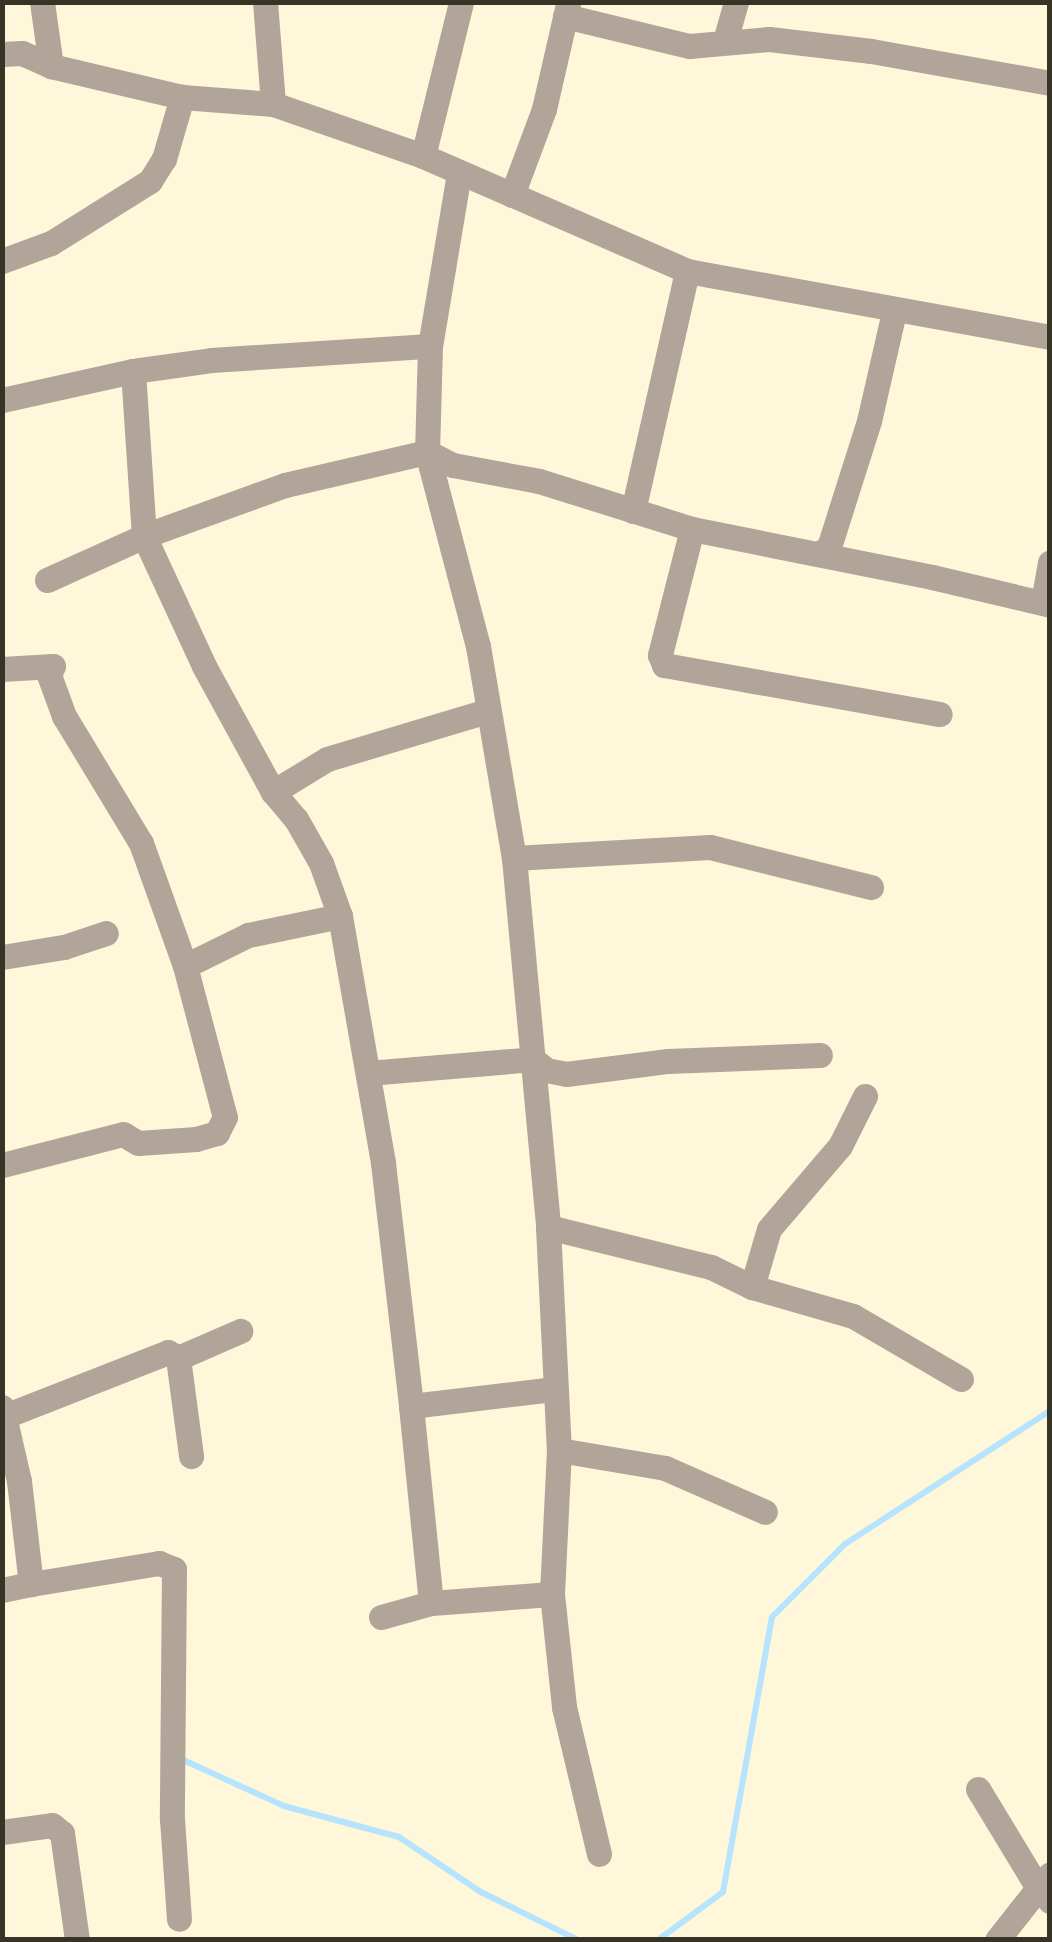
<!DOCTYPE html>
<style>
body{margin:0}
#map{position:relative;width:1052px;height:1942px;overflow:hidden;background:#fef7d9;font-family:Signika,sans-serif}
div>[style]{position:absolute}
.stream>*{height:6px;margin:-3px;padding:0 3px;transform-origin:3px;border-radius:3px;background:#b6e3fe}
.street>*{height:25px;margin:-12.5px;padding:0 12.5px;transform-origin:12.5px;border-radius:12.5px;background:#b1a499}
span{translate:-50% -50%;white-space:nowrap;text-align:center;line-height:1.15;-webkit-text-stroke:10px #fff;paint-order:stroke}
.frame{position:absolute;inset:0;border:5px solid #373425;pointer-events:none}
</style>
<div id="map">
<div class="stream">
<i style="left:181px;top:1759px;width:113px;rotate:24.5deg"></i>
<i style="left:284px;top:1806px;width:119px;rotate:15.1deg"></i>
<i style="left:399px;top:1837px;width:99px;rotate:33.9deg"></i>
<i style="left:481px;top:1892px;width:108px;rotate:26.3deg"></i>
<i style="left:658px;top:1940px;width:81px;rotate:-36.4deg"></i>
<i style="left:723px;top:1892px;width:279px;rotate:-79.9deg"></i>
<i style="left:772px;top:1617px;width:103px;rotate:-45deg"></i>
<i style="left:845px;top:1544px;width:244px;rotate:-33deg"></i>
</div>
<div class="street">
<i style="left:42px;top:2px;width:65px;rotate:82deg"></i>
<i style="left:265px;top:2px;width:102px;rotate:85.5deg"></i>
<i style="left:565px;top:16px;width:128px;rotate:13.6deg"></i>
<i style="left:689px;top:46px;width:80px;rotate:-5deg"></i>
<i style="left:769px;top:39px;width:103px;rotate:6.7deg"></i>
<i style="left:871px;top:51px;width:182px;rotate:10.1deg"></i>
<i style="left:725px;top:41px;width:41px;rotate:-74.2deg"></i>
<i style="left:2px;top:54px;width:20px;rotate:-3deg"></i>
<i style="left:22px;top:53px;width:32px;rotate:24deg"></i>
<i style="left:51px;top:66px;width:135px;rotate:13.3deg"></i>
<i style="left:182px;top:97px;width:91px;rotate:4.4deg"></i>
<i style="left:273px;top:104px;width:159px;rotate:19.1deg"></i>
<i style="left:423px;top:156px;width:288px;rotate:23.5deg"></i>
<i style="left:687px;top:271px;width:369px;rotate:10.3deg"></i>
<i style="left:423px;top:156px;width:159px;rotate:-76.1deg"></i>
<i style="left:459px;top:173px;width:175px;rotate:99.5deg"></i>
<i style="left:430px;top:346px;width:106px;rotate:91.6deg"></i>
<i style="left:427px;top:452px;width:201px;rotate:75.3deg"></i>
<i style="left:478px;top:646px;width:215px;rotate:80.4deg"></i>
<i style="left:514px;top:858px;width:371px;rotate:84.7deg"></i>
<i style="left:548px;top:1227px;width:223px;rotate:87.2deg"></i>
<i style="left:559px;top:1450px;width:144px;rotate:92.8deg"></i>
<i style="left:552px;top:1594px;width:114px;rotate:83.9deg"></i>
<i style="left:564px;top:1707px;width:151px;rotate:76.6deg"></i>
<i style="left:512px;top:195px;width:92px;rotate:-69.6deg"></i>
<i style="left:544px;top:109px;width:108px;rotate:-77.1deg"></i>
<i style="left:2px;top:261px;width:52px;rotate:-20.2deg"></i>
<i style="left:51px;top:243px;width:117px;rotate:-32.1deg"></i>
<i style="left:150px;top:181px;width:26px;rotate:-58deg"></i>
<i style="left:164px;top:159px;width:65px;rotate:-73.8deg"></i>
<i style="left:133px;top:371px;width:165px;rotate:86.2deg"></i>
<i style="left:144px;top:536px;width:143px;rotate:65.2deg"></i>
<i style="left:204px;top:666px;width:144px;rotate:61.3deg"></i>
<i style="left:273px;top:792px;width:35px;rotate:50deg"></i>
<i style="left:296px;top:819px;width:51px;rotate:60.4deg"></i>
<i style="left:321px;top:863px;width:56px;rotate:70.3deg"></i>
<i style="left:340px;top:916px;width:251px;rotate:80.1deg"></i>
<i style="left:383px;top:1163px;width:245px;rotate:83.4deg"></i>
<i style="left:2px;top:400px;width:134px;rotate:-12.5deg"></i>
<i style="left:133px;top:371px;width:79px;rotate:-8deg"></i>
<i style="left:211px;top:360px;width:219px;rotate:-3.7deg"></i>
<i style="left:633px;top:511px;width:246px;rotate:-77.3deg"></i>
<i style="left:692px;top:529px;width:130px;rotate:104.3deg"></i>
<i style="left:660px;top:655px;width:11px;rotate:68deg"></i>
<i style="left:664px;top:665px;width:280px;rotate:10.1deg"></i>
<i style="left:820px;top:553px;width:11px;rotate:-34deg"></i>
<i style="left:829px;top:547px;width:132px;rotate:-72.4deg"></i>
<i style="left:869px;top:421px;width:112px;rotate:-77.1deg"></i>
<i style="left:47px;top:580px;width:107px;rotate:-24.4deg"></i>
<i style="left:144px;top:536px;width:150px;rotate:-19.9deg"></i>
<i style="left:285px;top:485px;width:146px;rotate:-13.1deg"></i>
<i style="left:427px;top:452px;width:29px;rotate:27deg"></i>
<i style="left:453px;top:465px;width:87px;rotate:10.5deg"></i>
<i style="left:539px;top:481px;width:160px;rotate:17.4deg"></i>
<i style="left:692px;top:529px;width:245px;rotate:11.3deg"></i>
<i style="left:932px;top:577px;width:121px;rotate:13.3deg"></i>
<i style="left:1043px;top:602px;width:40px;rotate:-80deg"></i>
<i style="left:2px;top:669px;width:51px;rotate:-3.4deg"></i>
<i style="left:53px;top:666px;width:10px;rotate:114deg"></i>
<i style="left:49px;top:675px;width:44px;rotate:69.9deg"></i>
<i style="left:64px;top:716px;width:149px;rotate:58.8deg"></i>
<i style="left:141px;top:843px;width:131px;rotate:70.3deg"></i>
<i style="left:185px;top:966px;width:156px;rotate:75.2deg"></i>
<i style="left:225px;top:1117px;width:18px;rotate:117deg"></i>
<i style="left:217px;top:1133px;width:22px;rotate:164deg"></i>
<i style="left:196px;top:1139px;width:58px;rotate:176.1deg"></i>
<i style="left:138px;top:1143px;width:17px;rotate:-149deg"></i>
<i style="left:123px;top:1134px;width:125px;rotate:165.6deg"></i>
<i style="left:273px;top:792px;width:63px;rotate:-31.4deg"></i>
<i style="left:327px;top:759px;width:167px;rotate:-16.7deg"></i>
<i style="left:514px;top:858px;width:196px;rotate:-3.2deg"></i>
<i style="left:710px;top:847px;width:166px;rotate:14deg"></i>
<i style="left:2px;top:957px;width:63px;rotate:-9.2deg"></i>
<i style="left:64px;top:947px;width:44px;rotate:-18.4deg"></i>
<i style="left:185px;top:966px;width:70px;rotate:-26.2deg"></i>
<i style="left:248px;top:935px;width:94px;rotate:-11.7deg"></i>
<i style="left:368px;top:1073px;width:166px;rotate:-4.8deg"></i>
<i style="left:533px;top:1059px;width:17px;rotate:40deg"></i>
<i style="left:546px;top:1070px;width:20px;rotate:11deg"></i>
<i style="left:566px;top:1074px;width:103px;rotate:-7.3deg"></i>
<i style="left:668px;top:1061px;width:152px;rotate:-2.3deg"></i>
<i style="left:548px;top:1227px;width:168px;rotate:13.8deg"></i>
<i style="left:711px;top:1267px;width:46px;rotate:26deg"></i>
<i style="left:752px;top:1287px;width:105px;rotate:16deg"></i>
<i style="left:853px;top:1316px;width:125px;rotate:30.3deg"></i>
<i style="left:752px;top:1287px;width:60px;rotate:-73.7deg"></i>
<i style="left:769px;top:1229px;width:109px;rotate:-49.5deg"></i>
<i style="left:840px;top:1146px;width:56px;rotate:-63.4deg"></i>
<i style="left:178px;top:1358px;width:68px;rotate:-23.5deg"></i>
<i style="left:2px;top:1407px;width:76px;rotate:77.1deg"></i>
<i style="left:19px;top:1481px;width:104px;rotate:83.4deg"></i>
<i style="left:31px;top:1584px;width:130px;rotate:-9.3deg"></i>
<i style="left:159px;top:1563px;width:16px;rotate:22deg"></i>
<i style="left:174px;top:1569px;width:250px;rotate:90.5deg"></i>
<i style="left:172px;top:1819px;width:100px;rotate:86deg"></i>
<i style="left:5px;top:1416px;width:175px;rotate:-21.4deg"></i>
<i style="left:168px;top:1352px;width:12px;rotate:31deg"></i>
<i style="left:178px;top:1358px;width:99px;rotate:82.4deg"></i>
<i style="left:559px;top:1450px;width:108px;rotate:9.6deg"></i>
<i style="left:665px;top:1468px;width:109px;rotate:23.7deg"></i>
<i style="left:2px;top:1590px;width:30px;rotate:-12deg"></i>
<i style="left:431px;top:1603px;width:198px;rotate:-95.8deg"></i>
<i style="left:411px;top:1406px;width:143px;rotate:-6.8deg"></i>
<i style="left:381px;top:1617px;width:52px;rotate:-15.6deg"></i>
<i style="left:431px;top:1603px;width:121px;rotate:-4.3deg"></i>
<i style="left:978px;top:1789px;width:116px;rotate:58.8deg"></i>
<i style="left:1038px;top:1888px;width:18px;rotate:-49deg"></i>
<i style="left:2px;top:1832px;width:50px;rotate:-8deg"></i>
<i style="left:52px;top:1825px;width:13px;rotate:39deg"></i>
<i style="left:62px;top:1833px;width:108px;rotate:82deg"></i>
<i style="left:997px;top:1940px;width:66px;rotate:-51.7deg"></i>
<i style="left:1038px;top:1888px;width:18px;rotate:47deg"></i>
</div>
<div class="frame"></div>
</div>
